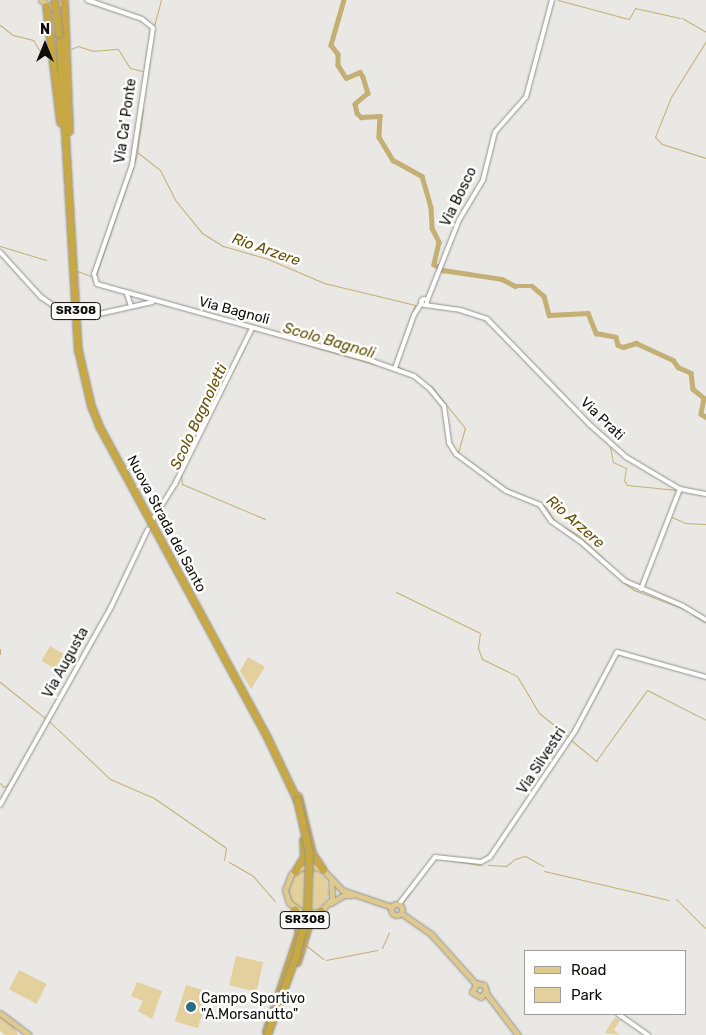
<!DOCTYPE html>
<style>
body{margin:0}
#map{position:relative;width:706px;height:1035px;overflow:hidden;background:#e9e8e4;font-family:Rubik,sans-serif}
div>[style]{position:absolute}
.green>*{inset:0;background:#e3d09c;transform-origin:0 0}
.stream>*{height:1px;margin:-0.5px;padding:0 0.5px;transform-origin:0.5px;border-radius:0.5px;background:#c4af75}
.river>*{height:4.5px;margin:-2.25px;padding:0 2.25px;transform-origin:2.25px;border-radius:2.25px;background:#c4af75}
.roads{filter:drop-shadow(0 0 1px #92918e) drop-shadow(0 0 1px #92918e)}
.minor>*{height:4px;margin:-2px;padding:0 2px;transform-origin:2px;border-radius:2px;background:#fff}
.minor>.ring{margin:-2px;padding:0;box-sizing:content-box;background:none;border:4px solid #fff;border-radius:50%}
.major>*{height:5px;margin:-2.5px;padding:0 2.5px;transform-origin:2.5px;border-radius:2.5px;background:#deca8f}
.major>.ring{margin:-2.5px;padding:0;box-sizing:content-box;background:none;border:5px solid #deca8f;border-radius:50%}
.highway>*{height:7px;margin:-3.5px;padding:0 3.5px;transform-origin:3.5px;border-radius:3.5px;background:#c8a745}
.bridges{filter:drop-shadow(0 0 1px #92918e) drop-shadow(0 0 1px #92918e)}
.minor-bridge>*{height:4px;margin:-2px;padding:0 2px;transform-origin:2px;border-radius:2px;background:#fff}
.highway-bridge>*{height:7px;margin:-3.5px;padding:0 3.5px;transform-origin:3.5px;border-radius:3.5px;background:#c8a745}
.dots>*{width:14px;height:14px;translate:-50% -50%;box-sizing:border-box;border:2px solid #fff;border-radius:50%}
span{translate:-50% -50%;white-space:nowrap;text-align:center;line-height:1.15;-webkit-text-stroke:5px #fff;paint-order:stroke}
.shield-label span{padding:1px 4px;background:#fff;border:1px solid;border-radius:4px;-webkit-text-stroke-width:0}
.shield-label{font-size:12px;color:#0e0d0c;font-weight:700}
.street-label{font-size:14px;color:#0e0d0c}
.poi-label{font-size:14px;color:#0e0d0c}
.left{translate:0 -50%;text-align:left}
.water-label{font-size:15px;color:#665007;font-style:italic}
.legend{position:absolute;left:524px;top:950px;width:162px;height:65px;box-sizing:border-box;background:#fff;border:1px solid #9f9e9e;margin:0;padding:6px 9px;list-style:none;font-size:15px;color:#0e0d0c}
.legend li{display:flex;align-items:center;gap:10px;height:25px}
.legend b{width:25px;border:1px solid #9f9e9e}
.north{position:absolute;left:20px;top:20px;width:50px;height:50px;-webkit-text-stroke:4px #fff;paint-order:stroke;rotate:0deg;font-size:14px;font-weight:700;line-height:20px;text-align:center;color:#0e0d0c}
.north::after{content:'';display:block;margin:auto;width:18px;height:22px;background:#0e0d0c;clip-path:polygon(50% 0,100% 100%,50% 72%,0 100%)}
</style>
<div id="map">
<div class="green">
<i style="left:50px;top:646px;width:20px;height:17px;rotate:30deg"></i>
<i style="clip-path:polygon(248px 657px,265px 667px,251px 689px,240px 671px)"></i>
<i style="clip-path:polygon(306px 870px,304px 910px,292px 902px,288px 892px,293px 877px)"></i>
<i style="clip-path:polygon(312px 870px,326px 878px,329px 895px,323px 905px,309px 911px)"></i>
<i style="left:236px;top:956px;width:28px;height:30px;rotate:13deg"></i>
<i style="left:19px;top:970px;width:31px;height:22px;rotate:27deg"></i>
<i style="clip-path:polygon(137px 982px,162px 991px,152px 1019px,138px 1011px,143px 1001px,131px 996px)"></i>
<i style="left:186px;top:985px;width:24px;height:38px;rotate:17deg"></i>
<i style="clip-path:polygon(0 1016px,13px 1025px,18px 1035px,5px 1035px,0 1031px)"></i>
<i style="clip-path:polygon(614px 1018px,620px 1020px,614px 1030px,620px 1035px,605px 1033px)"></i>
</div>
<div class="stream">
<i style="left:558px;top:0;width:73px;rotate:15deg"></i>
<i style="left:629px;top:19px;width:13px;rotate:-61deg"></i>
<i style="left:635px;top:8px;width:46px;rotate:12.5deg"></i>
<i style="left:682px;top:18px;width:28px;rotate:30deg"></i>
<i style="left:0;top:25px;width:16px;rotate:38deg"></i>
<i style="left:13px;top:35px;width:21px;rotate:14deg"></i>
<i style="left:33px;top:40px;width:15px;rotate:58deg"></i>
<i style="left:41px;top:53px;width:6px;rotate:18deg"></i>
<i style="left:154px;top:26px;width:27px;rotate:-75deg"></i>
<i style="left:706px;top:41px;width:66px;rotate:122deg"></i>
<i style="left:671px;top:97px;width:43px;rotate:111.8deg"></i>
<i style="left:655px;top:137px;width:10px;rotate:45deg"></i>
<i style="left:662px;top:144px;width:46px;rotate:17.7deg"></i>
<i style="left:71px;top:49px;width:8px;rotate:-23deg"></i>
<i style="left:78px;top:46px;width:16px;rotate:18deg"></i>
<i style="left:93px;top:51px;width:25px;rotate:-5deg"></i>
<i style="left:118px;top:49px;width:22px;rotate:58deg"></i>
<i style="left:130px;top:68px;width:13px;rotate:13deg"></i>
<i style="left:143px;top:109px;width:43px;rotate:97.9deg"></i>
<i style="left:137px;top:152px;width:29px;rotate:38deg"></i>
<i style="left:160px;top:170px;width:35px;rotate:63deg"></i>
<i style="left:176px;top:201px;width:41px;rotate:50.9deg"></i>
<i style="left:202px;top:233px;width:25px;rotate:32deg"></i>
<i style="left:223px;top:246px;width:47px;rotate:16.1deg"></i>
<i style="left:268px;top:259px;width:61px;rotate:23.2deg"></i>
<i style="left:324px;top:283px;width:94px;rotate:13.6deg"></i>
<i style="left:415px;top:305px;width:64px;rotate:109.3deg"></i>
<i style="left:134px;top:163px;width:10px;rotate:-73deg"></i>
<i style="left:0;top:246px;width:48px;rotate:16.9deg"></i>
<i style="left:77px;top:271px;width:15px;rotate:20deg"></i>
<i style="left:96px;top:275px;width:114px;rotate:-71.1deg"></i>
<i style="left:298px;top:342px;width:81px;rotate:16.4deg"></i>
<i style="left:397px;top:366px;width:41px;rotate:31deg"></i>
<i style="left:432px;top:387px;width:53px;rotate:51.2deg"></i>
<i style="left:465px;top:428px;width:26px;rotate:106deg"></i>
<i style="left:610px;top:447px;width:15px;rotate:79deg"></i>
<i style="left:613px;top:462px;width:14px;rotate:25deg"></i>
<i style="left:626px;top:468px;width:12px;rotate:99deg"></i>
<i style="left:624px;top:480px;width:6px;rotate:59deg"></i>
<i style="left:627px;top:485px;width:50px;rotate:5.7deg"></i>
<i style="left:463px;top:457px;width:54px;rotate:36deg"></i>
<i style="left:507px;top:489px;width:40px;rotate:23.4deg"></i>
<i style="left:544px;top:505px;width:21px;rotate:55deg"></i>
<i style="left:181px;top:475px;width:9px;rotate:84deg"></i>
<i style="left:182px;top:484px;width:90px;rotate:22.9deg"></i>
<i style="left:672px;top:517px;width:14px;rotate:25deg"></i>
<i style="left:685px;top:523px;width:21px;rotate:3deg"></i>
<i style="left:564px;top:527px;width:17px;rotate:31deg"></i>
<i style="left:579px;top:536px;width:41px;rotate:43deg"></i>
<i style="left:623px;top:582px;width:14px;rotate:36deg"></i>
<i style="left:634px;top:590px;width:57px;rotate:20.7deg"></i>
<i style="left:396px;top:592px;width:93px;rotate:26deg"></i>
<i style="left:480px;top:633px;width:15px;rotate:98deg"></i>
<i style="left:478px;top:648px;width:12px;rotate:70deg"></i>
<i style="left:482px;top:659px;width:39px;rotate:26deg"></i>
<i style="left:517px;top:676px;width:43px;rotate:59.3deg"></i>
<i style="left:539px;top:713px;width:38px;rotate:39deg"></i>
<i style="left:692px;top:614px;width:17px;rotate:33deg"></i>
<i style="left:0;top:649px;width:5px;rotate:90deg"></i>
<i style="left:0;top:682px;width:59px;rotate:38.8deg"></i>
<i style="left:49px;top:721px;width:84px;rotate:43.6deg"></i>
<i style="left:110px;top:779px;width:48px;rotate:23.4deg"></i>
<i style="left:154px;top:798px;width:83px;rotate:34.7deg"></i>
<i style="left:222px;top:845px;width:5px;rotate:37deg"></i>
<i style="left:226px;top:848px;width:12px;rotate:99deg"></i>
<i style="left:571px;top:740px;width:33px;rotate:40deg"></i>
<i style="left:596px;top:761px;width:87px;rotate:-54.3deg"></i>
<i style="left:647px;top:690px;width:66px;rotate:27deg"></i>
<i style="left:0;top:783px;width:5px;rotate:53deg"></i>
<i style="left:3px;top:787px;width:5px;rotate:-22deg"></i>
<i style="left:8px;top:785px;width:76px;rotate:-60.1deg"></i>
<i style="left:449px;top:860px;width:33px;rotate:9deg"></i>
<i style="left:229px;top:862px;width:28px;rotate:30deg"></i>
<i style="left:253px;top:876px;width:33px;rotate:49deg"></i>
<i style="left:488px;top:865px;width:18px;rotate:3deg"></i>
<i style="left:506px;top:866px;width:11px;rotate:-38deg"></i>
<i style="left:515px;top:859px;width:10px;rotate:-17deg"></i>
<i style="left:525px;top:856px;width:21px;rotate:29deg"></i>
<i style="left:544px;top:871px;width:128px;rotate:13.1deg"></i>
<i style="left:676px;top:899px;width:42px;rotate:45deg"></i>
<i style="left:403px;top:902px;width:14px;rotate:-54deg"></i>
<i style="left:281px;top:910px;width:26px;rotate:54deg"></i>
<i style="left:307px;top:946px;width:21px;rotate:39deg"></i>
<i style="left:382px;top:948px;width:17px;rotate:-66deg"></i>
<i style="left:326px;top:960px;width:52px;rotate:-11.1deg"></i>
</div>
<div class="river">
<i style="left:344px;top:0;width:47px;rotate:106.1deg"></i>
<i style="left:331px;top:45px;width:11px;rotate:52deg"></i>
<i style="left:338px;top:54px;width:11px;rotate:90deg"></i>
<i style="left:338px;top:65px;width:15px;rotate:58deg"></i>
<i style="left:346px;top:78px;width:15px;rotate:-23deg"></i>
<i style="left:360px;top:72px;width:6px;rotate:59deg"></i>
<i style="left:363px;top:77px;width:17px;rotate:73deg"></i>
<i style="left:368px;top:93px;width:17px;rotate:140deg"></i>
<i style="left:355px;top:104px;width:9px;rotate:77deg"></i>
<i style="left:357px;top:113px;width:6px;rotate:45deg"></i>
<i style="left:361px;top:117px;width:19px;rotate:-3deg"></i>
<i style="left:380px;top:116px;width:21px;rotate:93deg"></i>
<i style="left:379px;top:137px;width:27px;rotate:59deg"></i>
<i style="left:393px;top:160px;width:33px;rotate:29deg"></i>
<i style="left:422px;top:176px;width:32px;rotate:74deg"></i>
<i style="left:431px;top:207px;width:21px;rotate:87deg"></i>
<i style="left:432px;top:228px;width:16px;rotate:63deg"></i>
<i style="left:439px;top:242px;width:23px;rotate:103deg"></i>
<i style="left:434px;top:264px;width:11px;rotate:34deg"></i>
<i style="left:443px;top:270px;width:60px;rotate:8.7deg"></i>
<i style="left:502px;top:279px;width:15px;rotate:28deg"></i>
<i style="left:515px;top:286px;width:17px"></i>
<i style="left:532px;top:286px;width:16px;rotate:40deg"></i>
<i style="left:544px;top:296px;width:20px;rotate:75deg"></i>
<i style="left:549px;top:315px;width:39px;rotate:-3deg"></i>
<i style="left:588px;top:313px;width:22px;rotate:68deg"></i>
<i style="left:596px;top:333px;width:20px;rotate:11deg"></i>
<i style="left:616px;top:337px;width:8px;rotate:76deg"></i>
<i style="left:618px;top:345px;width:5px;rotate:22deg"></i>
<i style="left:623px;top:347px;width:14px;rotate:-17deg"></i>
<i style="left:636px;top:343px;width:41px;rotate:24.7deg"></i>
<i style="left:673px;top:360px;width:9px;rotate:54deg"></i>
<i style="left:678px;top:367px;width:14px;rotate:25deg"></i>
<i style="left:691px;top:373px;width:16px;rotate:83deg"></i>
<i style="left:693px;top:389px;width:14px;rotate:39deg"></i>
<i style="left:704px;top:398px;width:16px;rotate:101deg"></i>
<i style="left:701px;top:414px;width:6px;rotate:31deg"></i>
</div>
<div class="roads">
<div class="minor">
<i style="left:87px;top:0;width:58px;rotate:19.1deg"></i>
<i style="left:142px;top:19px;width:14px;rotate:39deg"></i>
<i style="left:153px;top:28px;width:139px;rotate:98.7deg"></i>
<i style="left:132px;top:165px;width:115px;rotate:109.2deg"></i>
<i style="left:94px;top:274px;width:10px;rotate:73deg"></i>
<i style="left:97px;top:284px;width:286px;rotate:15.6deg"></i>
<i style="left:372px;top:361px;width:45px;rotate:19.7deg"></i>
<i style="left:414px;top:376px;width:21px;rotate:39deg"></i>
<i style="left:430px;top:389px;width:22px;rotate:51deg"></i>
<i style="left:444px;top:406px;width:37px;rotate:82deg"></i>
<i style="left:449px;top:443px;width:13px;rotate:58deg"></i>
<i style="left:456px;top:454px;width:62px;rotate:36.5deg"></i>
<i style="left:506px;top:491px;width:37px;rotate:22deg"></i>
<i style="left:540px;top:505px;width:19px;rotate:55deg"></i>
<i style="left:551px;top:521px;width:35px;rotate:35deg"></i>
<i style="left:580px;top:541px;width:60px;rotate:41.6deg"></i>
<i style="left:625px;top:581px;width:63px;rotate:23.3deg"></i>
<i style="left:683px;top:606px;width:27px;rotate:31deg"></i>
<i style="left:0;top:252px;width:61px;rotate:47.7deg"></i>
<i style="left:41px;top:297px;width:22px;rotate:34deg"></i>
<i style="left:127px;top:294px;width:13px;rotate:72deg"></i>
<i class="ring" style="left:421px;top:299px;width:2px;height:2px"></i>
<i style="left:427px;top:301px;width:87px;rotate:-68.4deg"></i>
<i style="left:459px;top:220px;width:47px;rotate:-59deg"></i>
<i style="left:483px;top:180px;width:49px;rotate:-76deg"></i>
<i style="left:495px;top:132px;width:47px;rotate:-48.5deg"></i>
<i style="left:526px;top:97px;width:100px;rotate:-75deg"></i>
<i style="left:425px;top:305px;width:35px;rotate:8deg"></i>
<i style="left:460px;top:310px;width:28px;rotate:18deg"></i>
<i style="left:487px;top:319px;width:146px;rotate:45.8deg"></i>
<i style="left:589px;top:424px;width:50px;rotate:41.7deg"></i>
<i style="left:626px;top:457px;width:63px;rotate:30.7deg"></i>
<i style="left:680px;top:489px;width:26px;rotate:11deg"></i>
<i style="left:90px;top:316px;width:64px;rotate:-12.7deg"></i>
<i style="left:395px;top:368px;width:56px;rotate:-70.3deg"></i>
<i style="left:414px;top:315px;width:15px;rotate:-58deg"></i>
<i style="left:153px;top:519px;width:41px;rotate:-57.8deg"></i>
<i style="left:175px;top:484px;width:174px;rotate:-63.7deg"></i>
<i style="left:641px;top:589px;width:107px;rotate:-68.7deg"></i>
<i style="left:0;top:805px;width:227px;rotate:-60.7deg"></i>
<i style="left:111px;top:607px;width:86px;rotate:-64.6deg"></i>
<i style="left:399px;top:904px;width:59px;rotate:-52.5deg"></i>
<i style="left:435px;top:857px;width:46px;rotate:6.2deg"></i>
<i style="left:481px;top:862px;width:10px;rotate:-29deg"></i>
<i style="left:490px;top:857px;width:152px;rotate:-56deg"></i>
<i style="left:575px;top:731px;width:89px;rotate:-62deg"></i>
<i style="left:617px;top:652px;width:92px;rotate:15.7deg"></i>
<i style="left:618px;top:1014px;width:37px;rotate:35deg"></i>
</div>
<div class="major">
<i style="left:41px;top:0;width:14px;rotate:36deg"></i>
<i style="left:52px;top:8px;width:15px;rotate:-28deg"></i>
<i style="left:331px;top:878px;width:21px;rotate:87deg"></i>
<i style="left:332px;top:899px;width:16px;rotate:133deg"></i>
<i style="left:321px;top:911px;width:16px;rotate:169deg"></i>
<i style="left:305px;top:914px;width:19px;rotate:-145deg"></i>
<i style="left:289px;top:903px;width:14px;rotate:-107deg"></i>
<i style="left:285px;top:890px;width:17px;rotate:-69deg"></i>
<i style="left:291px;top:874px;width:11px;rotate:-34deg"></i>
<i style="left:300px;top:868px;width:12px;rotate:-9deg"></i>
<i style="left:312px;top:866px;width:12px;rotate:20deg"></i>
<i style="left:323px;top:870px;width:28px;rotate:46deg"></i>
<i style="left:342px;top:890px;width:53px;rotate:18.8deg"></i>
<i style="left:331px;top:903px;width:15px;rotate:-32deg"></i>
<i style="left:344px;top:895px;width:8px"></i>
<i class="ring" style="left:391.5px;top:904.5px;width:6px;height:6px"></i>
<i style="left:401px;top:913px;width:37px;rotate:35deg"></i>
<i style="left:431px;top:934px;width:66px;rotate:48.1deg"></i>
<i style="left:475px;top:983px;width:9px;rotate:13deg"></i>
<i style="left:484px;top:985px;width:6px;rotate:72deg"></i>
<i style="left:486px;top:991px;width:8px;rotate:130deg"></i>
<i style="left:481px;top:997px;width:10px;rotate:-151deg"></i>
<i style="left:472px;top:992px;width:10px;rotate:-61deg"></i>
<i style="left:486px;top:993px;width:53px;rotate:52.7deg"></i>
<i style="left:0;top:1013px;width:36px;rotate:37deg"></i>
</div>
<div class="highway">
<i style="left:64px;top:2px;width:129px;rotate:87.8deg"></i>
<i style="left:46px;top:6px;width:117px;rotate:83.1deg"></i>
<i style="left:59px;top:34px;width:317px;rotate:86.6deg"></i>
<i style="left:78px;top:350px;width:57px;rotate:76.9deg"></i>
<i style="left:91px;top:406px;width:24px;rotate:68deg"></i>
<i style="left:100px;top:428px;width:351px;rotate:61.6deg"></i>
<i style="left:267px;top:737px;width:70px;rotate:64.5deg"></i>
<i style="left:298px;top:796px;width:59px;rotate:76.2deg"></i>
<i style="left:312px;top:853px;width:20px;rotate:57deg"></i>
<i style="left:295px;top:871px;width:17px;rotate:-59deg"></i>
<i style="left:304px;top:856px;width:16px;rotate:-94deg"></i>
<i style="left:297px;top:962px;width:41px;rotate:-72.9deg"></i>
<i style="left:309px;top:923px;width:17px;rotate:-45deg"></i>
<i style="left:266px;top:1031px;width:101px;rotate:-71.6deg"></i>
<i style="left:298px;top:935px;width:10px;rotate:-84deg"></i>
<i style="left:299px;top:925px;width:16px;rotate:-105deg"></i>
</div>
</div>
<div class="bridges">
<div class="minor-bridge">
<i style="left:59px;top:309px;width:32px;rotate:13deg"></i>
</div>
<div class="highway-bridge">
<i style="left:54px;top:0;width:34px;rotate:82deg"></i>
<i style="left:267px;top:1035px;width:85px;rotate:-70.1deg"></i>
<i style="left:296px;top:955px;width:45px;rotate:-76deg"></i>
<i style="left:307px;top:911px;width:58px;rotate:-88deg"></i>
<i style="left:309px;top:853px;width:54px;rotate:-102.8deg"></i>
</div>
</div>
<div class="dots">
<i style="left:191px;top:1007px;background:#2b6e7f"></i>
</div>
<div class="shield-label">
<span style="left:76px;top:311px">SR308</span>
<span style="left:305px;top:920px">SR308</span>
</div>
<div class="street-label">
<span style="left:126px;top:121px;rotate:-82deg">Via Ca' Ponte</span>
<span style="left:459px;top:197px;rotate:-64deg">Via Bosco</span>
<span style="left:234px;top:311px;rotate:15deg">Via Bagnoli</span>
<span style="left:602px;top:419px;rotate:44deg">Via Prati</span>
<span style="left:166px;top:524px;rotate:62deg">Nuova Strada del Santo</span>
<span style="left:66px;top:663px;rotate:-61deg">Via Augusta</span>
<span style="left:542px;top:761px;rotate:-57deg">Via Silvestri</span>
</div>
<div class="poi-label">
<span class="left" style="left:201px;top:1007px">Campo Sportivo<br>"A.Morsanutto"</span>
</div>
<div class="water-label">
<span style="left:266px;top:250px;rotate:19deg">Rio Arzere</span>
<span style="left:329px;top:341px;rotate:16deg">Scolo Bagnoli</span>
<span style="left:199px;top:417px;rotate:-65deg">Scolo Bagnoletti</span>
<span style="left:575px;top:522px;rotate:41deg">Rio Arzere</span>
</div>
<ul class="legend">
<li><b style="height:6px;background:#deca8f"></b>Road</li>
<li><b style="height:14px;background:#e3d09c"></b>Park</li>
</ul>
<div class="north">N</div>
</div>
